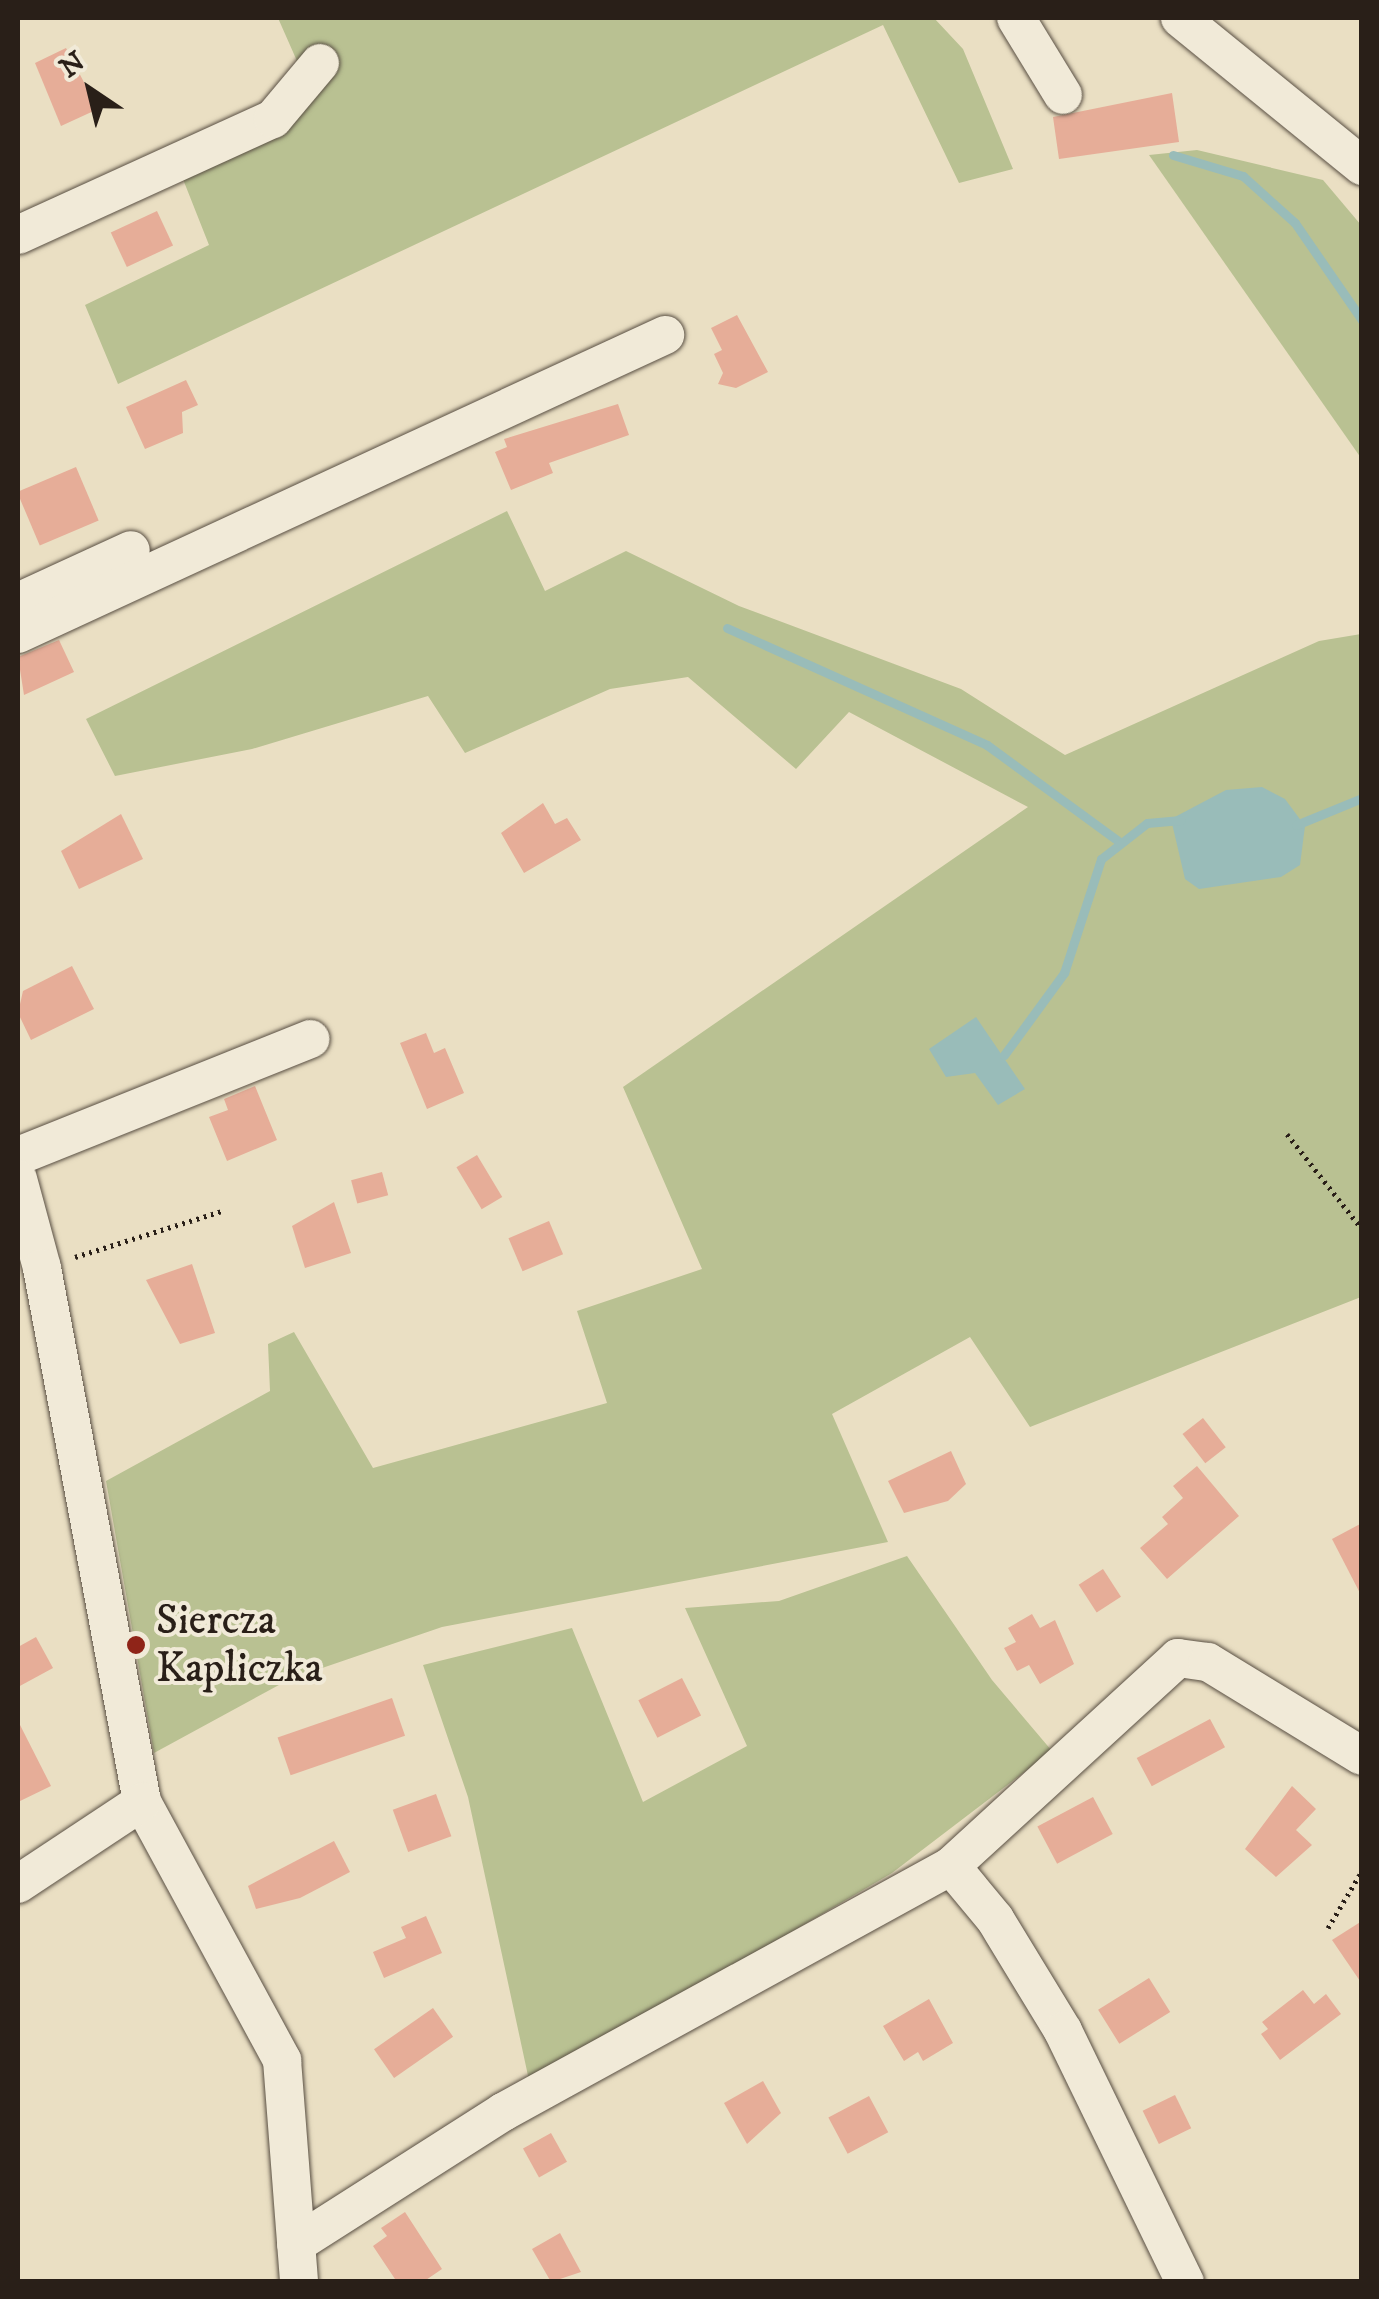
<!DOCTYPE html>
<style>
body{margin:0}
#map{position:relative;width:1379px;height:2299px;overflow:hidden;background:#eadfc3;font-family:"IM FELL DW Pica",serif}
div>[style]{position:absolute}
.green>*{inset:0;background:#b9c192}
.water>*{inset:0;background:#99bcb9}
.stream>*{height:9px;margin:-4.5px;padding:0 4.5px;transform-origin:4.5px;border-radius:4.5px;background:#99bcb9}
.building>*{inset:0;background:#e6ad98;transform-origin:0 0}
.path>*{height:5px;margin-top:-2.5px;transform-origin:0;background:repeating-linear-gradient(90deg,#291f18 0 2.5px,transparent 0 7.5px)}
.roads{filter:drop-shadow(0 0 2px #594f43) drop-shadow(0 0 2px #594f43)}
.minor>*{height:38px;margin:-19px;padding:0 19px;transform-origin:19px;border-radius:19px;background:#f1ead8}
.dots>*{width:28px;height:28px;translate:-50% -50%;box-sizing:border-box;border:5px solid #f1ead8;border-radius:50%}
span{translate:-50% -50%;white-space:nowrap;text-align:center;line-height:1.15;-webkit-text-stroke:8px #f1ead8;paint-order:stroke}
.poi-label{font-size:42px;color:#291f18}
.left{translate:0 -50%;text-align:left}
.frame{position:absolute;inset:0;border:20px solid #291f18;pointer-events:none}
.north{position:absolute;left:40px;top:40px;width:100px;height:100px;-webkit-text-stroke:8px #f1ead8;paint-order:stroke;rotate:325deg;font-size:28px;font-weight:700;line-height:40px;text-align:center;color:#291f18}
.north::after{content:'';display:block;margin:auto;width:35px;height:45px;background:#291f18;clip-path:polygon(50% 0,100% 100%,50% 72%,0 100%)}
</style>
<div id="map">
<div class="green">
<i style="clip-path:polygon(278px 18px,934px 18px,963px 49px,1013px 169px,959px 183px,883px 25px,118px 384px,85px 305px,209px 245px,175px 159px,312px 95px)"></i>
<i style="clip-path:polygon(1197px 150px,1323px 180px,1361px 225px,1361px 458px,1149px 155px)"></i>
<i style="clip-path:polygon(507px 511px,545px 591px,626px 551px,739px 606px,961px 689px,1065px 755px,1319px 641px,1361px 634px,1361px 1297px,1030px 1427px,970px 1337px,832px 1414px,888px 1542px,442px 1627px,290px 1679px,154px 1753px,106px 1481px,270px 1391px,268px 1344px,294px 1332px,373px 1468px,607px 1403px,577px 1311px,702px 1269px,623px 1087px,1028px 807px,849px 712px,796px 769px,688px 677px,610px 689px,465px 753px,428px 696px,252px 749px,115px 776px,86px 719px)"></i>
<i style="clip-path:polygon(907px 1556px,992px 1680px,1052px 1751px,892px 1873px,530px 2085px,468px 1797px,423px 1665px,572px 1628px,643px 1802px,747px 1746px,685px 1608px,779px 1601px)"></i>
</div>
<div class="water">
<i style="clip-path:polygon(1262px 787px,1285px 799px,1305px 826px,1300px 865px,1281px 877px,1199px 889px,1185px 879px,1171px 819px,1226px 790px)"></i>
<i style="clip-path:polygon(976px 1017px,1025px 1089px,998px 1105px,975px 1073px,946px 1077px,929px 1049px)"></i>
</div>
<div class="stream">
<i style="left:1173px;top:155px;width:73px;rotate:16.7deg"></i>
<i style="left:1243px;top:176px;width:70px;rotate:42.1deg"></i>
<i style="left:1295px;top:223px;width:118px;rotate:55.4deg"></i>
<i style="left:727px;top:628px;width:285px;rotate:24.2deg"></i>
<i style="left:987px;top:745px;width:162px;rotate:36.2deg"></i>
<i style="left:1296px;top:825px;width:71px;rotate:-22.2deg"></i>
<i style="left:1004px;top:1055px;width:102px;rotate:-53.8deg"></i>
<i style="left:1064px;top:973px;width:120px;rotate:-72deg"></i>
<i style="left:1101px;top:859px;width:58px;rotate:-38deg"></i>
<i style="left:1147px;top:823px;width:34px;rotate:-5deg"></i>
</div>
<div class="building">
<i style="clip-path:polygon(66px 48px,98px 109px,61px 126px,35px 63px)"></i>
<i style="clip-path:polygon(1172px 93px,1179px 142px,1059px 159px,1053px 117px)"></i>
<i style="left:157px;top:211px;width:38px;height:51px;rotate:65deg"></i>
<i style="clip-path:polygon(737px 315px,768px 372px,736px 388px,718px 384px,723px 373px,714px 354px,722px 350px,711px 328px)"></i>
<i style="clip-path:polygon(186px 380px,198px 405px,182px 412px,183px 433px,145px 449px,126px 407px)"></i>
<i style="clip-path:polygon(618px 404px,629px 435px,549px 463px,553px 473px,511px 490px,495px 452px,507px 447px,504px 439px)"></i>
<i style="left:76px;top:467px;width:58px;height:64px;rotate:67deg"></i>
<i style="clip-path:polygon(59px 640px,74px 672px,24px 695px,18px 657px)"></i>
<i style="clip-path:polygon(543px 803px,555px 824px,567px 818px,581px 840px,524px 873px,501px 833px)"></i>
<i style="clip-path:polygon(121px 814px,143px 859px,79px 889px,61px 851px)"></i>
<i style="clip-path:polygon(72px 966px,94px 1009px,31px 1040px,18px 1013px,23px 991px)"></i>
<i style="clip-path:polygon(426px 1033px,434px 1053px,445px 1048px,464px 1093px,427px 1109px,400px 1043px)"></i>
<i style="clip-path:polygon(255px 1086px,277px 1140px,227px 1161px,209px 1117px,228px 1110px,224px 1099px)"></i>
<i style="left:477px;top:1155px;width:49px;height:24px;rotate:59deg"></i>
<i style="left:382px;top:1172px;width:24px;height:32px;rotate:75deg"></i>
<i style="clip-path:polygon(334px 1202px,351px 1253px,305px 1268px,292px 1226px)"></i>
<i style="left:549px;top:1221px;width:36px;height:44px;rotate:67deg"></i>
<i style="clip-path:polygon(192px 1264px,215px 1333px,180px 1344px,146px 1280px)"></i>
<i style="left:1203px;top:1418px;width:37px;height:26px;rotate:52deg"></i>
<i style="clip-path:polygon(951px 1451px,966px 1484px,948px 1501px,904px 1513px,888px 1481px)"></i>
<i style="clip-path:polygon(1197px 1466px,1239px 1516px,1167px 1579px,1140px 1548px,1168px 1524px,1162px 1517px,1183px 1498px,1173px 1486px)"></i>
<i style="clip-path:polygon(1362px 1523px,1362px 1597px,1332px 1539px)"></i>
<i style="left:1103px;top:1569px;width:33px;height:29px;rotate:57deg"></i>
<i style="clip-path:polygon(1032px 1614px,1040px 1628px,1055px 1620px,1074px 1664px,1040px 1684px,1029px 1665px,1017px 1671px,1004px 1648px,1016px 1642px,1008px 1628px)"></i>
<i style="clip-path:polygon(36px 1637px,53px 1668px,18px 1687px,18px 1647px)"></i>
<i style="left:682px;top:1678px;width:42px;height:49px;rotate:63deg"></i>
<i style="left:392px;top:1698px;width:40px;height:121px;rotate:71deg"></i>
<i style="left:1210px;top:1719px;width:32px;height:83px;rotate:62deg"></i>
<i style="clip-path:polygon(18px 1721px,51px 1786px,18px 1802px)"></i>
<i style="clip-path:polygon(1292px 1786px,1316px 1809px,1296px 1830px,1312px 1845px,1276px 1877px,1245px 1849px)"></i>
<i style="left:436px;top:1794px;width:45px;height:46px;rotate:70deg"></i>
<i style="left:1093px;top:1797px;width:42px;height:63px;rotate:62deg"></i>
<i style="clip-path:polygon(334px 1841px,350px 1872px,300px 1898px,256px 1909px,248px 1886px)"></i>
<i style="clip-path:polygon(426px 1916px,442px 1953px,384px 1978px,373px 1952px,406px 1938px,401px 1927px)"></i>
<i style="clip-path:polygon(1362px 1921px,1362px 1984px,1332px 1940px)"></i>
<i style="left:1149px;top:1978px;width:40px;height:60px;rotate:58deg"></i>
<i style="clip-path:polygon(1303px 1990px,1314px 2004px,1326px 1994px,1341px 2014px,1280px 2060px,1261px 2034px,1268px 2029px,1262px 2022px)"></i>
<i style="clip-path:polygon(929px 1999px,953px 2043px,923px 2061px,918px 2052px,904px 2061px,883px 2026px)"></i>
<i style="left:433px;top:2008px;width:35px;height:72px;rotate:55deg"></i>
<i style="clip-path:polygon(763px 2081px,781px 2113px,747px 2144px,724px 2103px)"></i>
<i style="left:1175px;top:2095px;width:37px;height:36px;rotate:64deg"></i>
<i style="left:869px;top:2096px;width:41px;height:46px;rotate:62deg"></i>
<i style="left:551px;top:2133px;width:33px;height:32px;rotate:61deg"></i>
<i style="clip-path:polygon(405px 2212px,442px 2269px,423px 2282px,397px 2282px,373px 2246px,387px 2236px,381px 2228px)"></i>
<i style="clip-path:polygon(560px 2233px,581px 2272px,551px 2282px,532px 2249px)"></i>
</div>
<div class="path">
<i style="left:1287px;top:1134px;width:121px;rotate:51.7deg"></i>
<i style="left:75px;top:1257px;width:157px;rotate:-17.4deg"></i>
<i style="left:1328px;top:1928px;width:66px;rotate:-59.2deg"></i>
</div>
<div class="roads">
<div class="minor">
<i style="left:1016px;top:18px;width:90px;rotate:58.6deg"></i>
<i style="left:1180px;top:18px;width:235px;rotate:39.1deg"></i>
<i style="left:18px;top:235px;width:280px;rotate:-24.5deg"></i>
<i style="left:273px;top:119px;width:73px;rotate:-50deg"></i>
<i style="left:18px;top:602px;width:124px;rotate:-24.7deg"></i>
<i style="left:18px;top:634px;width:713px;rotate:-24.8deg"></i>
<i style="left:18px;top:1156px;width:315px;rotate:-21.8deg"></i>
<i style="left:18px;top:1179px;width:92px;rotate:74.9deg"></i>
<i style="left:42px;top:1268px;width:543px;rotate:79.39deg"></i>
<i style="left:142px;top:1802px;width:294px;rotate:61.5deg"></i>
<i style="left:282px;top:2060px;width:223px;rotate:85.6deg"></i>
<i style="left:951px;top:1866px;width:69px;rotate:50.3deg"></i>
<i style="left:995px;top:1919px;width:131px;rotate:58.7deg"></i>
<i style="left:1063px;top:2031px;width:279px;rotate:64.1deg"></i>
<i style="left:18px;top:1884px;width:149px;rotate:-33.5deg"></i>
<i style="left:296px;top:2244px;width:246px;rotate:-32.5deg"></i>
<i style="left:503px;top:2112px;width:511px;rotate:-28.77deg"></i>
<i style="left:951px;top:1866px;width:308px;rotate:-42.5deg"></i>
<i style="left:1178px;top:1658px;width:30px;rotate:8deg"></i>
<i style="left:1208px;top:1662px;width:180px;rotate:31.4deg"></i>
</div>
</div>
<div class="dots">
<i style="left:136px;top:1645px;background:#8f2418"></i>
</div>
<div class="poi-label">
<span class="left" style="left:156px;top:1645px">Siercza<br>Kapliczka</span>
</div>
<div class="frame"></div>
<div class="north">N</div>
</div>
